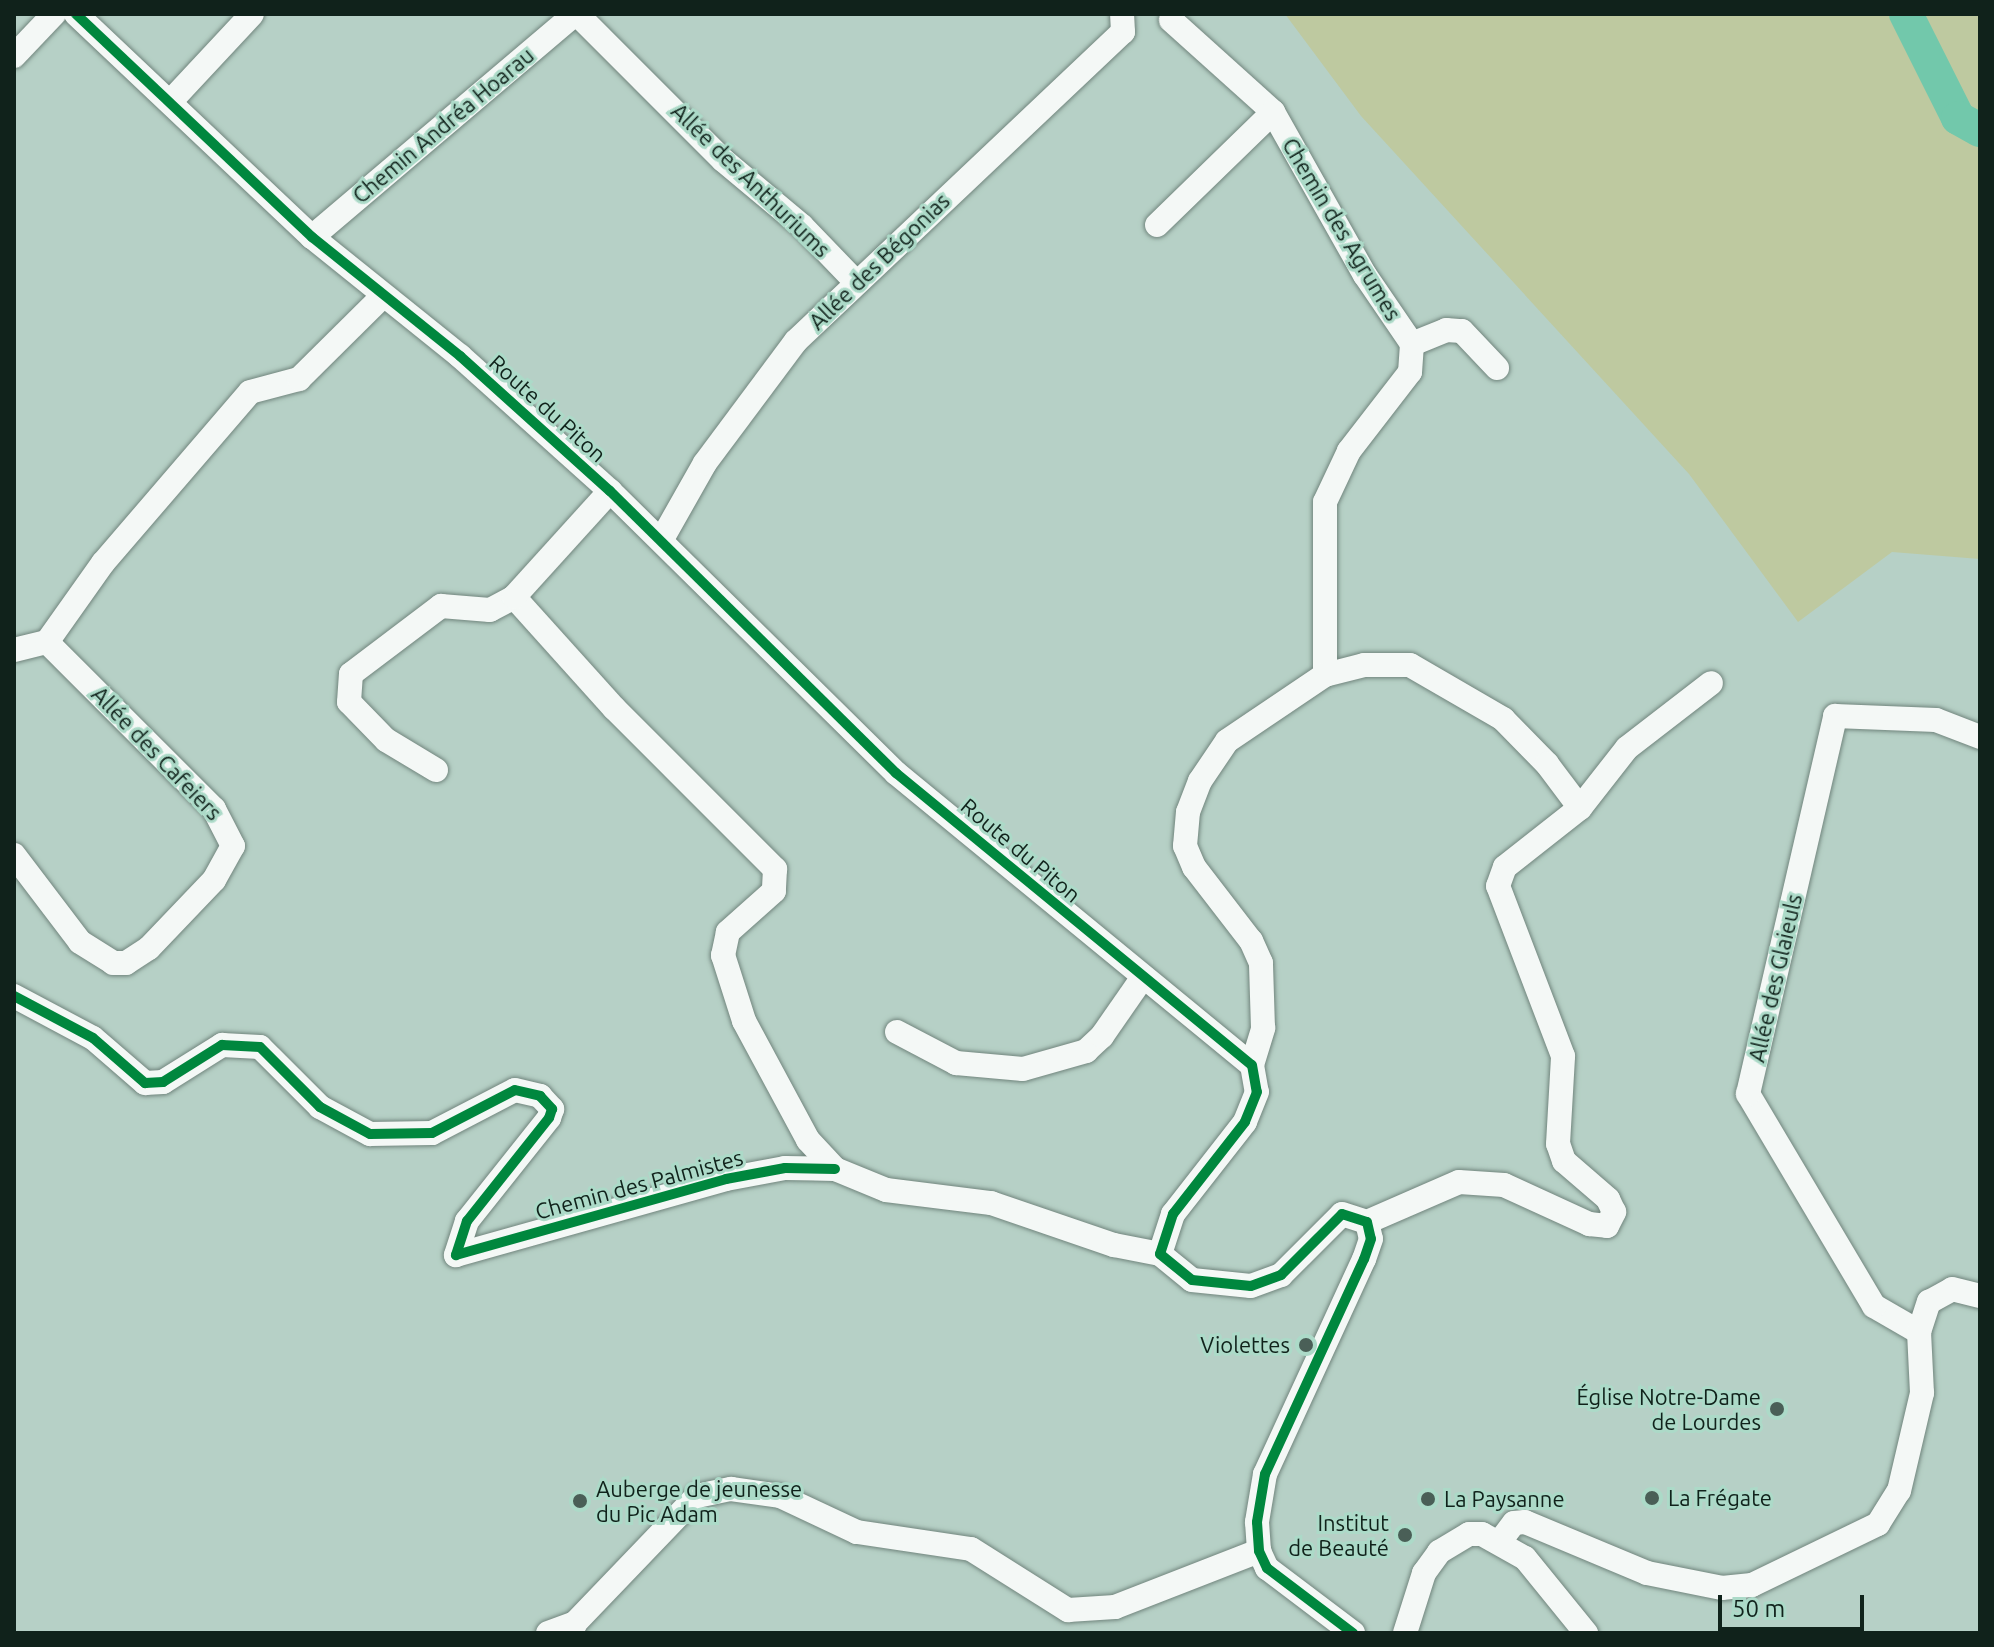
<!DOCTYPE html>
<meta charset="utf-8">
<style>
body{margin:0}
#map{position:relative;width:1994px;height:1647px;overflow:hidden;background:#b6d0c6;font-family:Ubuntu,sans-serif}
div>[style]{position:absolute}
.green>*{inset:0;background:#bec9a0}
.river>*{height:34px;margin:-17px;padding:0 17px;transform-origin:17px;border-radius:17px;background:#72c8ab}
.roads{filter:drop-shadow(0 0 2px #71857d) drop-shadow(0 0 2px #71857d)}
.minor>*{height:24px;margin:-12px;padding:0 12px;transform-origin:12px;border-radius:12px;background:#f4f8f6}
.cycleway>*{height:10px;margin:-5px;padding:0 5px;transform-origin:5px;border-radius:5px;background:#00873e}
.dots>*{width:22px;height:22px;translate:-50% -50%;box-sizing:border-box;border:4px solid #acdac8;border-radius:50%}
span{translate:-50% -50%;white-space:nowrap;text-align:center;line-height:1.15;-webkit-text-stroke:6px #acdac8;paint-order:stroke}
.street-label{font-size:22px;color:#10221b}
.poi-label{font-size:22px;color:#10221b}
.right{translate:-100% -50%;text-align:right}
.left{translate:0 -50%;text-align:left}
.frame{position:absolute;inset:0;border:16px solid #10221b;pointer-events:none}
.scale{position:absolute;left:1718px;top:1595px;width:146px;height:36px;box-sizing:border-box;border:4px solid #10221b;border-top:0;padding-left:10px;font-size:24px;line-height:28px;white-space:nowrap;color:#10221b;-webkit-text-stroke:6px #acdac8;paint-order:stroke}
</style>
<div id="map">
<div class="green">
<i style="clip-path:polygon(1285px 14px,1980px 14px,1980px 559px,1892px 552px,1798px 622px,1689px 474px,1361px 116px)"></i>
</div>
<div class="river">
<i style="left:1906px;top:14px;width:116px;rotate:63.4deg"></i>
<i style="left:1958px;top:118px;width:25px;rotate:29deg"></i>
</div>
<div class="roads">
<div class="minor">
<i style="left:76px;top:14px;width:325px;rotate:43.4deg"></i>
<i style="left:312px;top:237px;width:190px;rotate:38.8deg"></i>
<i style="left:460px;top:356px;width:202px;rotate:42deg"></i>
<i style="left:610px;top:491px;width:402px;rotate:44.6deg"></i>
<i style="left:896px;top:773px;width:460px;rotate:39.4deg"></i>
<i style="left:1252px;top:1065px;width:27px;rotate:80deg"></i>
<i style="left:1257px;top:1092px;width:32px;rotate:112deg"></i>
<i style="left:1245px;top:1122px;width:117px;rotate:128deg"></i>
<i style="left:1173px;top:1214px;width:42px;rotate:108deg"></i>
<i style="left:1160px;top:1254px;width:41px;rotate:39.1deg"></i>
<i style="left:1192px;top:1280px;width:59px;rotate:5.8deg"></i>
<i style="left:1251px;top:1286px;width:32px;rotate:-20deg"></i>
<i style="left:1281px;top:1275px;width:86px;rotate:-45deg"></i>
<i style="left:1342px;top:1214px;width:26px;rotate:18deg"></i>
<i style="left:1367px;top:1222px;width:17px;rotate:77deg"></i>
<i style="left:1371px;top:1239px;width:21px;rotate:109deg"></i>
<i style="left:1364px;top:1259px;width:237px;rotate:114.7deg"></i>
<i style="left:1265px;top:1474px;width:49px;rotate:99.5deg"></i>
<i style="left:1257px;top:1522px;width:29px;rotate:86deg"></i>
<i style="left:1259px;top:1551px;width:19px;rotate:65deg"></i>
<i style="left:1267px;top:1568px;width:108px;rotate:37.1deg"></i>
<i style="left:577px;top:14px;width:206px;rotate:45deg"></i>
<i style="left:723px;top:160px;width:103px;rotate:39.9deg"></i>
<i style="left:802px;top:226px;width:76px;rotate:46.1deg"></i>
<i style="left:1171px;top:20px;width:137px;rotate:42deg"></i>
<i style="left:1273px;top:112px;width:187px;rotate:60.6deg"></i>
<i style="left:1365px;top:275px;width:83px;rotate:55.7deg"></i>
<i style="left:1412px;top:344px;width:28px;rotate:94deg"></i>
<i style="left:1410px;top:372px;width:100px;rotate:127.7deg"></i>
<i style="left:1349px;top:451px;width:56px;rotate:115.2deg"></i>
<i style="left:1325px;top:502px;width:173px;rotate:90deg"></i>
<i style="left:14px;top:56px;width:58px;rotate:-46.4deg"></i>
<i style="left:170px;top:102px;width:120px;rotate:-47deg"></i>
<i style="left:1157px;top:225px;width:162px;rotate:-44.2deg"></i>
<i style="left:312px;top:237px;width:345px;rotate:-40.3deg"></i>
<i style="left:1412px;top:344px;width:37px;rotate:-22deg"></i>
<i style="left:1446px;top:330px;width:16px;rotate:4deg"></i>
<i style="left:1462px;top:331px;width:51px;rotate:46.6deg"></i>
<i style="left:662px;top:539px;width:87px;rotate:-60.5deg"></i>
<i style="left:705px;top:463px;width:152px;rotate:-53.3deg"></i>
<i style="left:796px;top:341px;width:450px;rotate:-43.4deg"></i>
<i style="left:1123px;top:32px;width:18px;rotate:-93deg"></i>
<i style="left:514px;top:597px;width:149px;rotate:48deg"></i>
<i style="left:614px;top:708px;width:228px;rotate:45deg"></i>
<i style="left:775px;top:869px;width:22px;rotate:93deg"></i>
<i style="left:774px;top:891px;width:62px;rotate:138.3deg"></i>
<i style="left:728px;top:932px;width:24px;rotate:102deg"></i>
<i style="left:723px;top:955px;width:69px;rotate:72.3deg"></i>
<i style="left:744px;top:1021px;width:135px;rotate:61.7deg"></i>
<i style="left:808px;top:1140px;width:40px;rotate:47deg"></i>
<i style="left:835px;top:1169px;width:55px;rotate:22.4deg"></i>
<i style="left:886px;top:1190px;width:106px;rotate:7.1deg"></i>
<i style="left:991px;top:1203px;width:130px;rotate:18.9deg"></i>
<i style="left:1114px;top:1245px;width:47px;rotate:11.1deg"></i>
<i style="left:14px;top:650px;width:34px;rotate:-14deg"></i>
<i style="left:47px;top:642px;width:97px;rotate:-54.7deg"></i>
<i style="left:103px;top:563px;width:225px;rotate:-49.3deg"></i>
<i style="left:250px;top:392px;width:51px;rotate:-14.9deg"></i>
<i style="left:299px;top:379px;width:118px;rotate:-44.7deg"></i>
<i style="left:436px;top:770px;width:58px;rotate:-149deg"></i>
<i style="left:386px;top:740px;width:53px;rotate:-134.2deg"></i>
<i style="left:349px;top:702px;width:28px;rotate:-86deg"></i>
<i style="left:351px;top:674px;width:113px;rotate:-37.1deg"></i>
<i style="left:441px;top:606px;width:49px;rotate:4.7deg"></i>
<i style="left:490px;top:610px;width:27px;rotate:-28deg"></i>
<i style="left:514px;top:597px;width:143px;rotate:-47.8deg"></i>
<i style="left:14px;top:855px;width:109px;rotate:52.8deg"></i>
<i style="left:80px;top:942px;width:39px;rotate:32deg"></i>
<i style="left:113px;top:963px;width:13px"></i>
<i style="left:126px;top:963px;width:27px;rotate:-33deg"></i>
<i style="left:149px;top:948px;width:94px;rotate:-46.3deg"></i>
<i style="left:214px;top:880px;width:39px;rotate:-61deg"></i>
<i style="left:233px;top:846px;width:42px;rotate:-117.2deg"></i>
<i style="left:214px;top:809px;width:236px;rotate:-135deg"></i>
<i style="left:14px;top:996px;width:89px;rotate:28deg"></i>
<i style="left:93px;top:1038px;width:69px;rotate:40.9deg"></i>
<i style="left:145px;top:1083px;width:18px;rotate:-3deg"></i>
<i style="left:163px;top:1082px;width:70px;rotate:-32.1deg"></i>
<i style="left:222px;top:1045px;width:38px;rotate:3deg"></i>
<i style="left:260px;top:1047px;width:85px;rotate:45deg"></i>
<i style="left:320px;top:1107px;width:57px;rotate:28.4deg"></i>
<i style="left:370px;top:1134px;width:62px;rotate:-0.9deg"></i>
<i style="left:432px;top:1133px;width:93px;rotate:-27.4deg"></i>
<i style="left:515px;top:1090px;width:26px;rotate:13deg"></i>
<i style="left:540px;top:1096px;width:18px;rotate:47deg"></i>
<i style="left:552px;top:1109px;width:9px;rotate:108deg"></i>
<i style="left:549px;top:1118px;width:132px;rotate:128.5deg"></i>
<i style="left:467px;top:1221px;width:36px;rotate:108deg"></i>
<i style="left:456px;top:1255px;width:280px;rotate:-15.7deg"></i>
<i style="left:726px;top:1179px;width:60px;rotate:-10.6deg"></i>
<i style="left:785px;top:1168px;width:50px;rotate:1.1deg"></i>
<i style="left:897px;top:1032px;width:67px;rotate:27.7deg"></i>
<i style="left:956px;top:1063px;width:67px;rotate:5.1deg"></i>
<i style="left:1023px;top:1069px;width:66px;rotate:-15.9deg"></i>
<i style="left:1086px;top:1051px;width:22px;rotate:-43deg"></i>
<i style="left:1102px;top:1036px;width:72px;rotate:-55.2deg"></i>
<i style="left:1252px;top:1065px;width:39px;rotate:-73deg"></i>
<i style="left:1263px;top:1028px;width:65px;rotate:-91.8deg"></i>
<i style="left:1261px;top:963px;width:24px;rotate:-114deg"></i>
<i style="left:1251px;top:941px;width:93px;rotate:-127.6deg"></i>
<i style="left:1194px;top:867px;width:23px;rotate:-113deg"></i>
<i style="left:1185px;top:846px;width:34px;rotate:-85deg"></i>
<i style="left:1188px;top:812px;width:33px;rotate:-69deg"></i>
<i style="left:1200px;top:781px;width:48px;rotate:-56deg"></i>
<i style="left:1227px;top:741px;width:118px;rotate:-34deg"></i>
<i style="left:1325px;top:675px;width:40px;rotate:-14.4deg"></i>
<i style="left:1364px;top:665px;width:46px"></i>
<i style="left:1410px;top:665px;width:108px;rotate:30.1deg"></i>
<i style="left:1503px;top:719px;width:63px;rotate:45.6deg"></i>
<i style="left:1547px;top:764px;width:55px;rotate:53.1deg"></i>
<i style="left:1367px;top:1222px;width:100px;rotate:-23.5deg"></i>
<i style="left:1459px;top:1182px;width:45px;rotate:3.8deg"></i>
<i style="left:1504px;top:1185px;width:94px;rotate:24.6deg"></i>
<i style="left:1589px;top:1224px;width:18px;rotate:6deg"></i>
<i style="left:1607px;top:1226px;width:16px;rotate:-63deg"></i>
<i style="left:1614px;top:1212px;width:14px;rotate:-115deg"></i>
<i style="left:1608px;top:1199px;width:58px;rotate:-139.2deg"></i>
<i style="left:1564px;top:1161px;width:18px;rotate:-109deg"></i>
<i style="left:1558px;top:1144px;width:88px;rotate:-86.7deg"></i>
<i style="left:1563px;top:1056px;width:182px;rotate:-110.9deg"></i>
<i style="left:1498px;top:886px;width:20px;rotate:-70deg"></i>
<i style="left:1505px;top:867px;width:95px;rotate:-38.2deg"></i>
<i style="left:1580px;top:808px;width:76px;rotate:-51.9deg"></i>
<i style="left:1627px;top:748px;width:106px;rotate:-37.7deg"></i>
<i style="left:1919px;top:1332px;width:52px;rotate:-150deg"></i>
<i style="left:1874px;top:1306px;width:247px;rotate:-120.7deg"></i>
<i style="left:1748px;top:1094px;width:388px;rotate:-77deg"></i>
<i style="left:1835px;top:716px;width:101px;rotate:2.3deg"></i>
<i style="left:1936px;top:720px;width:47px;rotate:21.1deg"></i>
<i style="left:1501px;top:1540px;width:21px;rotate:-53deg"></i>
<i style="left:1514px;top:1523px;width:11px;rotate:-5deg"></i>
<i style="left:1525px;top:1522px;width:132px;rotate:22.7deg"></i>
<i style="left:1647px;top:1573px;width:76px;rotate:11.3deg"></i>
<i style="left:1722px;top:1588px;width:30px;rotate:-6deg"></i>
<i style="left:1752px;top:1585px;width:140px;rotate:-25.8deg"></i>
<i style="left:1878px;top:1524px;width:39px;rotate:-58deg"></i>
<i style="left:1899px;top:1491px;width:101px;rotate:-76.8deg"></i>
<i style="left:1922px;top:1393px;width:61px;rotate:-92.8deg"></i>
<i style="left:1919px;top:1332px;width:32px;rotate:-72deg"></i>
<i style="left:1929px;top:1302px;width:26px;rotate:-29deg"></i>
<i style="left:1952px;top:1289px;width:29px;rotate:14deg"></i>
<i style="left:575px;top:1623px;width:176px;rotate:-46.2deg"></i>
<i style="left:697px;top:1496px;width:35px;rotate:-12deg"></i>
<i style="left:731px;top:1489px;width:49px;rotate:8.1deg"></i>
<i style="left:780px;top:1496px;width:85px;rotate:25.1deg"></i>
<i style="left:857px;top:1532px;width:115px;rotate:8.5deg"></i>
<i style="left:971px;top:1549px;width:115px;rotate:32.2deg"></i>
<i style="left:1068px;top:1610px;width:47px;rotate:-3.7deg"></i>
<i style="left:1115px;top:1607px;width:155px;rotate:-21.3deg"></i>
<i style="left:548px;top:1633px;width:29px;rotate:-20deg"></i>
<i style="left:575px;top:1623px;width:10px;rotate:107deg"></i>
<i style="left:1405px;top:1633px;width:63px;rotate:-72.4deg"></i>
<i style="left:1424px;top:1573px;width:26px;rotate:-54deg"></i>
<i style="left:1439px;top:1552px;width:35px;rotate:-31deg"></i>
<i style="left:1469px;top:1534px;width:13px"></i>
<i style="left:1482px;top:1534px;width:49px;rotate:29.2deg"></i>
<i style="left:1525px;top:1558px;width:97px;rotate:50.9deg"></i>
</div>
</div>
<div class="cycleway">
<i style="left:76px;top:14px;width:325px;rotate:43.4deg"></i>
<i style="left:312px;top:237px;width:190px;rotate:38.8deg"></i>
<i style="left:460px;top:356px;width:202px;rotate:42deg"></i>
<i style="left:610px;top:491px;width:402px;rotate:44.6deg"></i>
<i style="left:896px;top:773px;width:460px;rotate:39.4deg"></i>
<i style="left:1252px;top:1065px;width:27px;rotate:80deg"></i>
<i style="left:1257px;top:1092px;width:32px;rotate:112deg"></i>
<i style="left:1245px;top:1122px;width:117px;rotate:128deg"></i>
<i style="left:1173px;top:1214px;width:42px;rotate:108deg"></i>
<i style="left:1160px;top:1254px;width:41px;rotate:39.1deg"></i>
<i style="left:1192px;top:1280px;width:59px;rotate:5.8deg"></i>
<i style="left:1251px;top:1286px;width:32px;rotate:-20deg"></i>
<i style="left:1281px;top:1275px;width:86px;rotate:-45deg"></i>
<i style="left:1342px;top:1214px;width:26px;rotate:18deg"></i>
<i style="left:1367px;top:1222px;width:17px;rotate:77deg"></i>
<i style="left:1371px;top:1239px;width:21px;rotate:109deg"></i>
<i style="left:1364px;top:1259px;width:237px;rotate:114.7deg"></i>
<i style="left:1265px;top:1474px;width:49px;rotate:99.5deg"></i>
<i style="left:1257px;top:1522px;width:29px;rotate:86deg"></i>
<i style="left:1259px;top:1551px;width:19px;rotate:65deg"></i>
<i style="left:1267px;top:1568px;width:108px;rotate:37.1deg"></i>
<i style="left:14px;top:996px;width:89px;rotate:28deg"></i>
<i style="left:93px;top:1038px;width:69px;rotate:40.9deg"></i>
<i style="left:145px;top:1083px;width:18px;rotate:-3deg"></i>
<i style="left:163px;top:1082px;width:70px;rotate:-32.1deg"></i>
<i style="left:222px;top:1045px;width:38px;rotate:3deg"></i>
<i style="left:260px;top:1047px;width:85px;rotate:45deg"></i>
<i style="left:320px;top:1107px;width:57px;rotate:28.4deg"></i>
<i style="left:370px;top:1134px;width:62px;rotate:-0.9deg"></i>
<i style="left:432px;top:1133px;width:93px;rotate:-27.4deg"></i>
<i style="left:515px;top:1090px;width:26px;rotate:13deg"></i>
<i style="left:540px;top:1096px;width:18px;rotate:47deg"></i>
<i style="left:552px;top:1109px;width:9px;rotate:108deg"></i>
<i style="left:549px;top:1118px;width:132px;rotate:128.5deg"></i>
<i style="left:467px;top:1221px;width:36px;rotate:108deg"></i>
<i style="left:456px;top:1255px;width:280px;rotate:-15.7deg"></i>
<i style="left:726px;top:1179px;width:60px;rotate:-10.6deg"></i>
<i style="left:785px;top:1168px;width:50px;rotate:1.1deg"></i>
</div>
<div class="dots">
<i style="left:1306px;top:1345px;background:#4a5f57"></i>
<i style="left:1777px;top:1409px;background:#4a5f57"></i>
<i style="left:1652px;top:1498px;background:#4a5f57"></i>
<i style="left:1428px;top:1499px;background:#4a5f57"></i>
<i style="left:580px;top:1501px;background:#4a5f57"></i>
<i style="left:1405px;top:1535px;background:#4a5f57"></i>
</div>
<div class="street-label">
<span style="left:443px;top:125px;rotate:-40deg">Chemin Andréa Hoarau</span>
<span style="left:751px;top:180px;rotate:44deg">Allée des Anthuriums</span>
<span style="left:1342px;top:229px;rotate:59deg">Chemin des Agrumes</span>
<span style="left:879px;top:261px;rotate:-44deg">Allée des Bégonias</span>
<span style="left:548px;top:408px;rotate:42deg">Route du Piton</span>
<span style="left:157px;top:753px;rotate:46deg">Allée des Cafeiers</span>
<span style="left:1021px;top:850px;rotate:40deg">Route du Piton</span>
<span style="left:1775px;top:978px;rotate:-77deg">Allée des Glaieuls</span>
<span style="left:639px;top:1184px;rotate:-15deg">Chemin des Palmistes</span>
</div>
<div class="poi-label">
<span class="right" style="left:1290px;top:1345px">Violettes</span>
<span class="right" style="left:1761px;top:1409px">Église Notre-Dame<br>de Lourdes</span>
<span class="left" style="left:596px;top:1501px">Auberge de jeunesse<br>du Pic Adam</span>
<span class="left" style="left:1668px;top:1498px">La Frégate</span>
<span class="left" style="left:1444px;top:1499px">La Paysanne</span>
<span class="right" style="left:1389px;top:1535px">Institut<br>de Beauté</span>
</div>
<div class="frame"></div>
<div class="scale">50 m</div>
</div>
